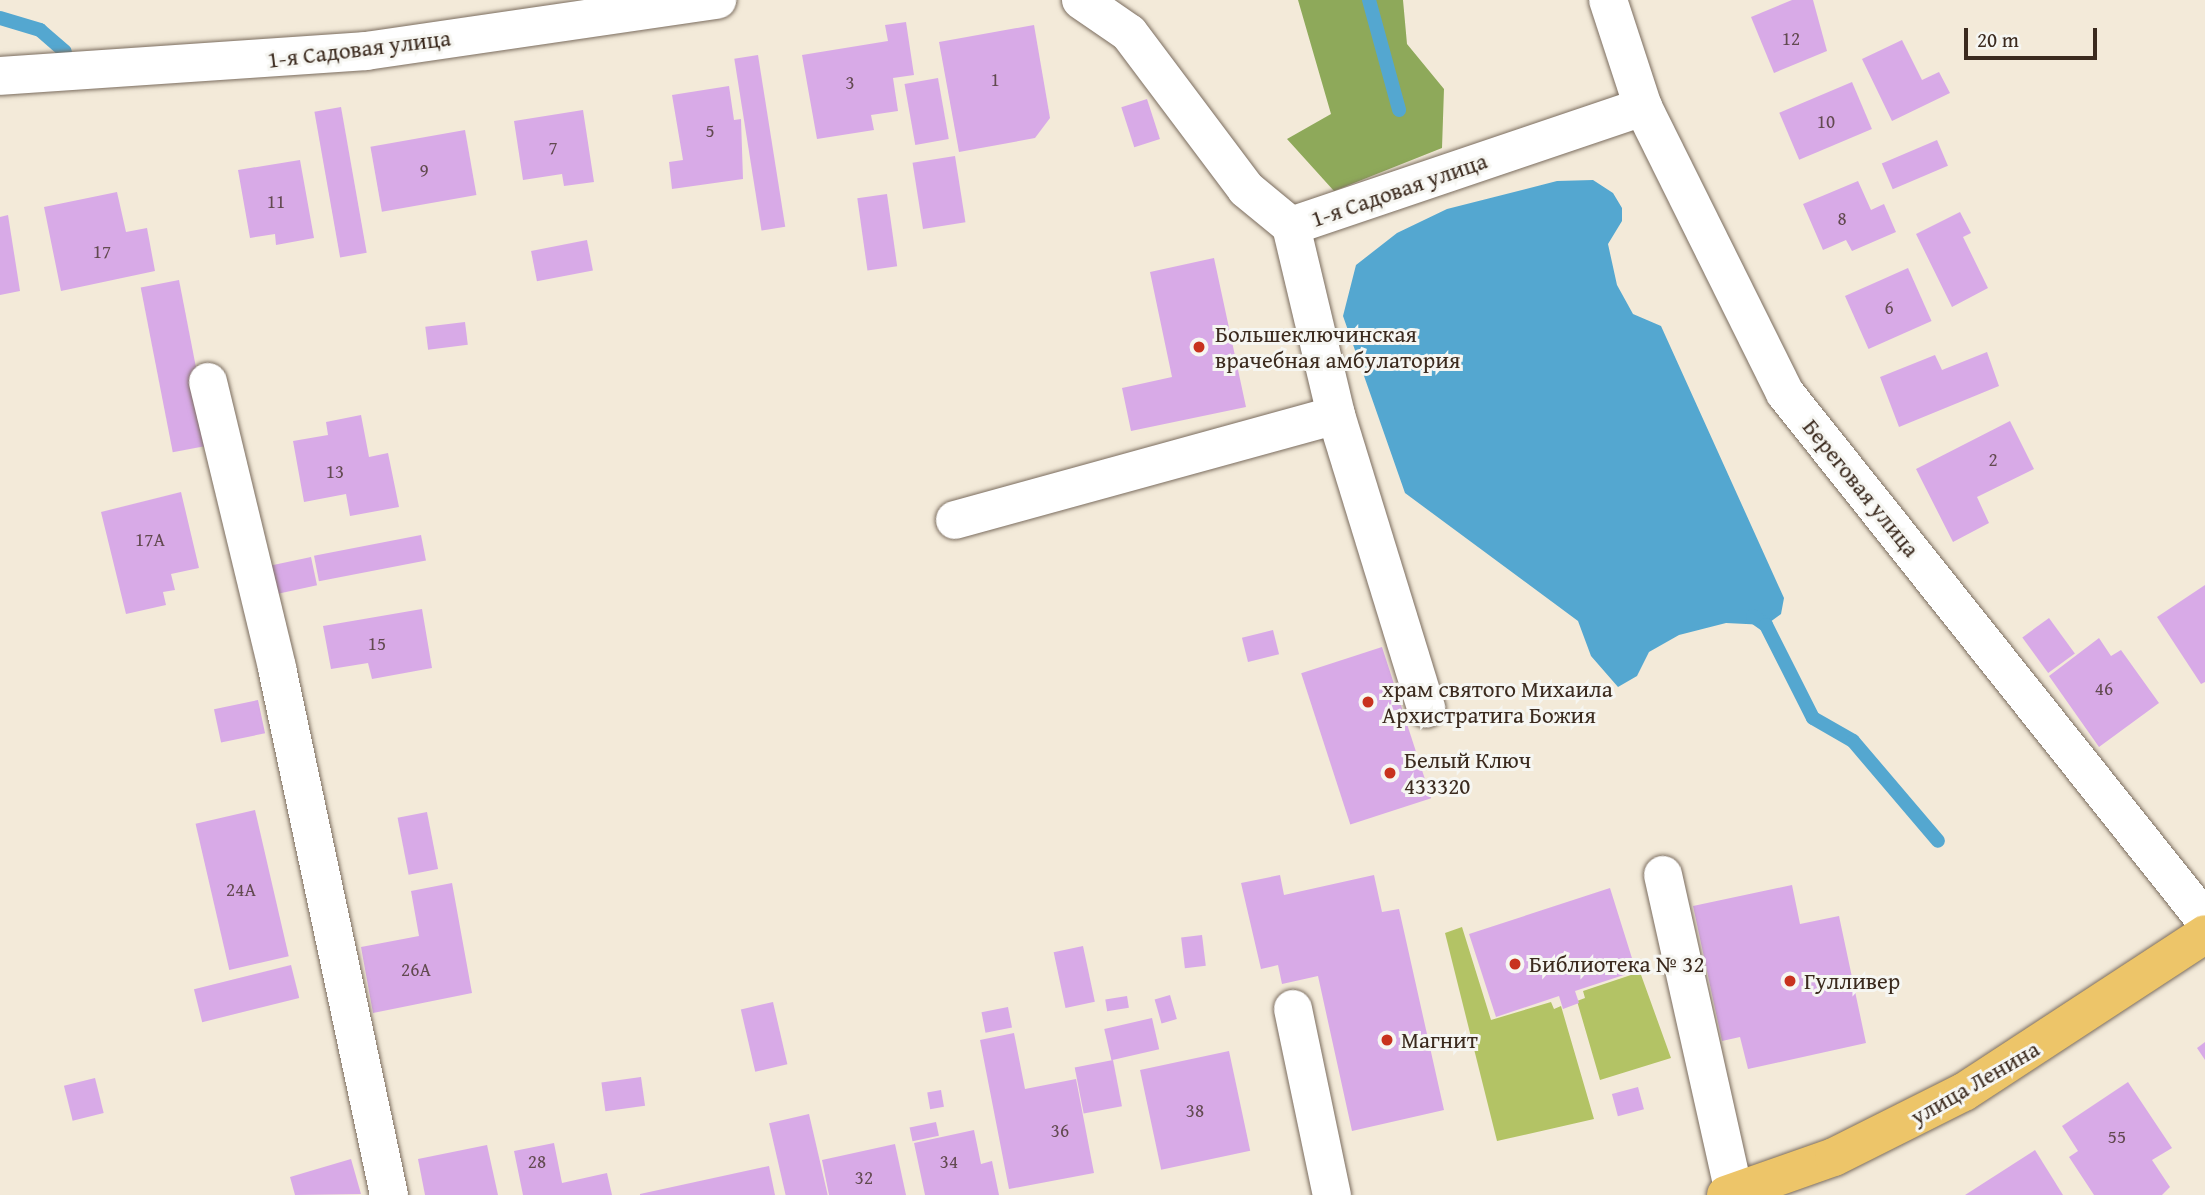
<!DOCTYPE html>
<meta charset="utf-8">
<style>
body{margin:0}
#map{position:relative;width:2205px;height:1195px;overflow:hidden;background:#f3ead9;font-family:"Gentium Book Plus",serif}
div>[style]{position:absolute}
.green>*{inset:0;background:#b3c365}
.forest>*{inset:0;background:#8ea95a}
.water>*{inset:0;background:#54a7d0}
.stream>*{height:14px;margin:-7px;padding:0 7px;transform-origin:7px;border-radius:7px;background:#54a7d0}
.building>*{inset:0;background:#d8aae7;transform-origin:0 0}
.roads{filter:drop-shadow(0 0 2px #7b6d5f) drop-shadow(0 0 2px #7b6d5f)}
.minor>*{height:38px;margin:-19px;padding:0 19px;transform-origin:19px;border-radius:19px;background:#fff}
.major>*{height:38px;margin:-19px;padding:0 19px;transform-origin:19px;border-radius:19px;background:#edc569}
.dots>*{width:19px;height:19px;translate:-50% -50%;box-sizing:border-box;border:4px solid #f6f6f2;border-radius:50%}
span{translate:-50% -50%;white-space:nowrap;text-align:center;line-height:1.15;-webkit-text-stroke:6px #f6f6f2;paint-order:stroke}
.number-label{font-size:19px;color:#624a50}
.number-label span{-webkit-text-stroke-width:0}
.street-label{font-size:23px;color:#3b2a1e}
.poi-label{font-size:23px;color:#3b2a1e}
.left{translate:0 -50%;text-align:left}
.scale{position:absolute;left:1964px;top:28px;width:133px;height:32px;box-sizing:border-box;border:4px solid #3b2a1e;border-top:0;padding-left:9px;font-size:21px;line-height:24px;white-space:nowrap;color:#3b2a1e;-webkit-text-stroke:5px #f6f6f2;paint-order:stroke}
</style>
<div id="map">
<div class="green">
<i style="clip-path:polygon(1462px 927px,1491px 1020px,1551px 1002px,1554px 1009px,1561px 1006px,1594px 1119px,1497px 1141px,1445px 933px)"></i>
<i style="clip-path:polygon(1640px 972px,1671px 1058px,1600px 1080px,1577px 1001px,1585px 998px,1583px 991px)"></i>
</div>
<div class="forest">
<i style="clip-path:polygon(1298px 0,1403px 0,1407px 44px,1444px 89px,1442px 148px,1334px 191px,1287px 139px,1331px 114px)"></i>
</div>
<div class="water">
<i style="clip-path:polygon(1593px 180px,1613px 193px,1622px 208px,1622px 221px,1608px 244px,1617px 285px,1633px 314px,1661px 326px,1784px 598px,1781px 614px,1766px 625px,1726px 623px,1679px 635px,1649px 652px,1637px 676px,1618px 687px,1591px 656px,1578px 621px,1405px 493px,1343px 316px,1356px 265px,1397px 233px,1447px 209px,1557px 181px)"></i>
</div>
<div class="stream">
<i style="left:1369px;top:0;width:114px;rotate:74.7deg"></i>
<i style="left:0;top:18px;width:42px;rotate:16.7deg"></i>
<i style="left:40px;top:30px;width:33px;rotate:41deg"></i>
<i style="left:1753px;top:616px;width:16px;rotate:35deg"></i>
<i style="left:1766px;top:625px;width:104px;rotate:63.2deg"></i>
<i style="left:1813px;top:718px;width:46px;rotate:29.9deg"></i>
<i style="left:1853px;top:741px;width:131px;rotate:49.6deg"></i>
</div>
<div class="building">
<i style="clip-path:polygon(1792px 0,1813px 0,1827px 51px,1774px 73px,1751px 17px)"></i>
<i style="clip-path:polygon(906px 22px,914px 75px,893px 78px,898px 111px,871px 115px,874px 130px,817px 139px,802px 55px,888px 41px,885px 25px)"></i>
<i style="clip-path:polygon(1034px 25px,1050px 118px,1035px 138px,959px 152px,939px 42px)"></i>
<i style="clip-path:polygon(1902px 40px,1922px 80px,1939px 72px,1950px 93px,1892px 121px,1862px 59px)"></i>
<i style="left:758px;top:55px;width:174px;height:24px;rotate:81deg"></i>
<i style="left:938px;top:78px;width:62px;height:34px;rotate:80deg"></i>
<i style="left:1852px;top:82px;width:51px;height:79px;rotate:67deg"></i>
<i style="clip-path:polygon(729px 86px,734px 120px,741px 119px,743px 179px,672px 189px,669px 162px,683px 160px,672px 95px)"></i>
<i style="left:1147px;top:99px;width:42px;height:27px;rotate:72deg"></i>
<i style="left:341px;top:107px;width:148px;height:27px;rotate:80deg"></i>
<i style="clip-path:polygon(583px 110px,594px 182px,564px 186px,562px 174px,523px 180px,514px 121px)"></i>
<i style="left:465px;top:130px;width:66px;height:96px;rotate:80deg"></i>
<i style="left:1937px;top:140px;width:28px;height:60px;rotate:67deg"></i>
<i style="left:955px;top:156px;width:67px;height:43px;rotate:81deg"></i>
<i style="clip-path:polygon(300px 160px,314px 238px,276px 245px,275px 234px,250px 238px,238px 170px)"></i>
<i style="clip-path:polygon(1858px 181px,1871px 210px,1884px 204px,1896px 232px,1852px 251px,1846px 240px,1823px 250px,1803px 204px)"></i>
<i style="clip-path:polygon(117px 192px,126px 232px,147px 228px,155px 271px,61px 291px,44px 207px)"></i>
<i style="left:887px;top:194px;width:73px;height:30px;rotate:82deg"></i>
<i style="clip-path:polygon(1960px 212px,1971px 233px,1963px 237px,1988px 288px,1952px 307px,1916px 234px)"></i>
<i style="clip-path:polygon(8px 215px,20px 291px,0 295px,0 217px)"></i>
<i style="left:587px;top:240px;width:31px;height:57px;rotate:79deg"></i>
<i style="clip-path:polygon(1214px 258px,1246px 407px,1131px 431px,1122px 388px,1172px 377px,1150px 272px)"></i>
<i style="left:1908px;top:268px;width:58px;height:69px;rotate:66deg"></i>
<i style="left:179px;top:280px;width:168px;height:39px;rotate:79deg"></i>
<i style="left:465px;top:322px;width:23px;height:40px;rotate:83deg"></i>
<i style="clip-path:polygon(1987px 352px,1999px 386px,1899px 427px,1880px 377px,1935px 355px,1942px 370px)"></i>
<i style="clip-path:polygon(361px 415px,369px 457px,388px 453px,399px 507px,350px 516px,346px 494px,304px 502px,293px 441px,328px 435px,326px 422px)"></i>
<i style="clip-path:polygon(2010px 421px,2034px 469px,1977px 497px,1989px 523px,1953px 542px,1916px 469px)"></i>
<i style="clip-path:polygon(181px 492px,199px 568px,171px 574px,175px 590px,163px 592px,166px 605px,126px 614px,101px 512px)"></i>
<i style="left:421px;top:535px;width:26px;height:109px;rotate:79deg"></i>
<i style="left:311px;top:557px;width:29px;height:41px;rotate:78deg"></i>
<i style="clip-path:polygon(2205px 585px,2205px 682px,2201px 684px,2157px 617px)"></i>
<i style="clip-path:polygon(422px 609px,432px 668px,372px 679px,368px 663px,331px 669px,323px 626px)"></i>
<i style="left:2049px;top:618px;width:44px;height:33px;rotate:54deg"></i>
<i style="left:1273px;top:630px;width:25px;height:32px;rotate:76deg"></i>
<i style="clip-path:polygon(2099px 638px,2111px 656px,2121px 650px,2159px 703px,2099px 747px,2049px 676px)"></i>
<i style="left:1382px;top:647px;width:159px;height:85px;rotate:72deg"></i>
<i style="left:258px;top:700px;width:34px;height:45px;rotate:78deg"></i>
<i style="left:255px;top:810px;width:150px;height:61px;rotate:77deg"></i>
<i style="left:427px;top:812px;width:58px;height:30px;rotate:79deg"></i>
<i style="clip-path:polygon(1280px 875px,1284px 895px,1374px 875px,1382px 912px,1399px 909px,1444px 1110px,1352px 1131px,1318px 976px,1282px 984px,1278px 965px,1261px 969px,1241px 883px)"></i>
<i style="clip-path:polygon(452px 883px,472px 993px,373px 1013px,361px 947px,419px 936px,411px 891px)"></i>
<i style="clip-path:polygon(1792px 885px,1800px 924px,1839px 916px,1866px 1043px,1748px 1069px,1740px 1037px,1722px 1041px,1693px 906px)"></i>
<i style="clip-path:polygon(1610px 888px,1636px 971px,1575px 991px,1579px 1003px,1563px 1009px,1559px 996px,1496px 1017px,1469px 934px)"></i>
<i style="left:1202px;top:935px;width:31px;height:21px;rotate:83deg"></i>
<i style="left:1083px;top:946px;width:57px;height:30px;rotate:78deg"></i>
<i style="left:291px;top:965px;width:34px;height:100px;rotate:76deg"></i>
<i style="left:1170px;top:995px;width:25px;height:16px;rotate:74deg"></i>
<i style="left:1127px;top:996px;width:12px;height:22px;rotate:81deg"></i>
<i style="left:773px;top:1002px;width:64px;height:33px;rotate:77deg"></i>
<i style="left:1008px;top:1007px;width:21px;height:27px;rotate:79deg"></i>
<i style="left:1152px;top:1018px;width:32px;height:49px;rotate:77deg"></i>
<i style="clip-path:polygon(1014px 1033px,1025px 1089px,1076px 1079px,1094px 1173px,1009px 1189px,980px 1040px)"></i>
<i style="clip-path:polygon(2205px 1042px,2205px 1060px,2197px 1048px)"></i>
<i style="left:1229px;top:1051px;width:102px;height:91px;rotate:78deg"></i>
<i style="left:1113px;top:1060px;width:47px;height:39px;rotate:79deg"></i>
<i style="left:641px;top:1077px;width:29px;height:40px;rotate:82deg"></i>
<i style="left:95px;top:1078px;width:36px;height:32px;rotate:76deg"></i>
<i style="clip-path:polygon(2128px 1082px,2172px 1148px,2152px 1160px,2170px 1187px,2162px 1195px,2094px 1195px,2069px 1157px,2078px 1151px,2062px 1126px)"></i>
<i style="left:1638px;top:1087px;width:23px;height:27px;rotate:75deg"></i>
<i style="left:941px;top:1090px;width:17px;height:14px;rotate:80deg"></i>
<i style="left:809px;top:1114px;width:83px;height:41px;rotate:77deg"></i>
<i style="left:936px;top:1122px;width:14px;height:27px;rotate:78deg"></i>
<i style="clip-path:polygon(974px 1130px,981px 1164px,992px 1161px,999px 1195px,925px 1195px,914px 1143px)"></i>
<i style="clip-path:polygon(554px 1143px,562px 1183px,607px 1173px,612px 1195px,523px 1195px,514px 1151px)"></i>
<i style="clip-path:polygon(895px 1144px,906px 1195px,829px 1195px,822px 1160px)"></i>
<i style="clip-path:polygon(487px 1145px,498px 1195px,425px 1195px,418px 1159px)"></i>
<i style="clip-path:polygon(2035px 1150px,2063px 1195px,1965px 1195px)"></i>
<i style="clip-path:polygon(351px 1159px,361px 1194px,295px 1195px,290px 1177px)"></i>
<i style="clip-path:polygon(769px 1166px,775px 1195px,640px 1195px,640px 1194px)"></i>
</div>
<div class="roads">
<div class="minor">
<i style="left:1081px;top:0;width:58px;rotate:34.5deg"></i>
<i style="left:1129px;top:33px;width:195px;rotate:53.1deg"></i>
<i style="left:1246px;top:189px;width:58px;rotate:39.4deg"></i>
<i style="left:1291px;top:226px;width:372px;rotate:-18.7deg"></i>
<i style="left:1608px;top:0;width:113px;rotate:71.9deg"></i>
<i style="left:1643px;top:107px;width:319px;rotate:63.6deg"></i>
<i style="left:1785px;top:393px;width:674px;rotate:51.45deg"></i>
<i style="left:0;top:76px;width:367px;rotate:-3.9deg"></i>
<i style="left:366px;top:51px;width:355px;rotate:-8.3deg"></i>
<i style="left:1291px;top:226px;width:194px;rotate:76.6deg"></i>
<i style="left:1336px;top:415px;width:307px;rotate:72.9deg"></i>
<i style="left:208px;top:382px;width:294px;rotate:76.4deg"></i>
<i style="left:277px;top:668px;width:539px;rotate:78deg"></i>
<i style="left:955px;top:520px;width:395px;rotate:-15.4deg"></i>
<i style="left:1663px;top:875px;width:326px;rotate:77.4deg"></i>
<i style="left:1293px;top:1009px;width:190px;rotate:78.2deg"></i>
</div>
<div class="major">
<i style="left:1726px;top:1195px;width:114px;rotate:-19.4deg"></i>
<i style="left:1834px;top:1157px;width:145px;rotate:-26.6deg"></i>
<i style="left:1964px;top:1092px;width:288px;rotate:-33.2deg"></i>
</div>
</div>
<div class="dots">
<i style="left:1199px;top:347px;background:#c8321e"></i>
<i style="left:1368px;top:702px;background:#c8321e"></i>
<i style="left:1390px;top:773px;background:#c8321e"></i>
<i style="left:1515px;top:964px;background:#c8321e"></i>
<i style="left:1790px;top:981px;background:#c8321e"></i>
<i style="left:1387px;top:1040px;background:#c8321e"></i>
</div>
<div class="number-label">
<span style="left:1791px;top:39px">12</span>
<span style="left:995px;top:80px">1</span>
<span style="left:850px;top:83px">3</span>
<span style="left:1826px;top:122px">10</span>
<span style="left:710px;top:131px">5</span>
<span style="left:553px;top:148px">7</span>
<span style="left:424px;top:171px">9</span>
<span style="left:276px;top:202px">11</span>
<span style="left:1842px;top:219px">8</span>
<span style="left:102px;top:252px">17</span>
<span style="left:1889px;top:308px">6</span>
<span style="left:1993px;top:460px">2</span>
<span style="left:335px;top:472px">13</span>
<span style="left:150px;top:540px">17А</span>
<span style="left:377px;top:644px">15</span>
<span style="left:2104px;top:689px">46</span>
<span style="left:241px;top:890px">24А</span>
<span style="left:416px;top:970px">26А</span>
<span style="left:1195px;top:1111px">38</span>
<span style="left:1060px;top:1131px">36</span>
<span style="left:2117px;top:1137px">55</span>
<span style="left:537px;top:1162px">28</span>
<span style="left:949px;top:1162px">34</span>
<span style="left:864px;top:1178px">32</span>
</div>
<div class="street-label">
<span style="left:359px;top:49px;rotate:-7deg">1-я Садовая улица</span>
<span style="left:1399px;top:190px;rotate:-19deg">1-я Садовая улица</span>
<span style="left:1861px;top:488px;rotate:51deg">Береговая улица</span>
<span style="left:1975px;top:1083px;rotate:-30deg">улица Ленина</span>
</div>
<div class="poi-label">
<span class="left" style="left:1215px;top:347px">Большеключинская<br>врачебная амбулатория</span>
<span class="left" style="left:1382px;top:702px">храм святого Михаила<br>Архистратига Божия</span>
<span class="left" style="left:1404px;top:773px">Белый Ключ<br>433320</span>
<span class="left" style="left:1529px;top:964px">Библиотека № 32</span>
<span class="left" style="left:1804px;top:981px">Гулливер</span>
<span class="left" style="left:1401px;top:1040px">Магнит</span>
</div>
<div class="scale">20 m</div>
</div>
